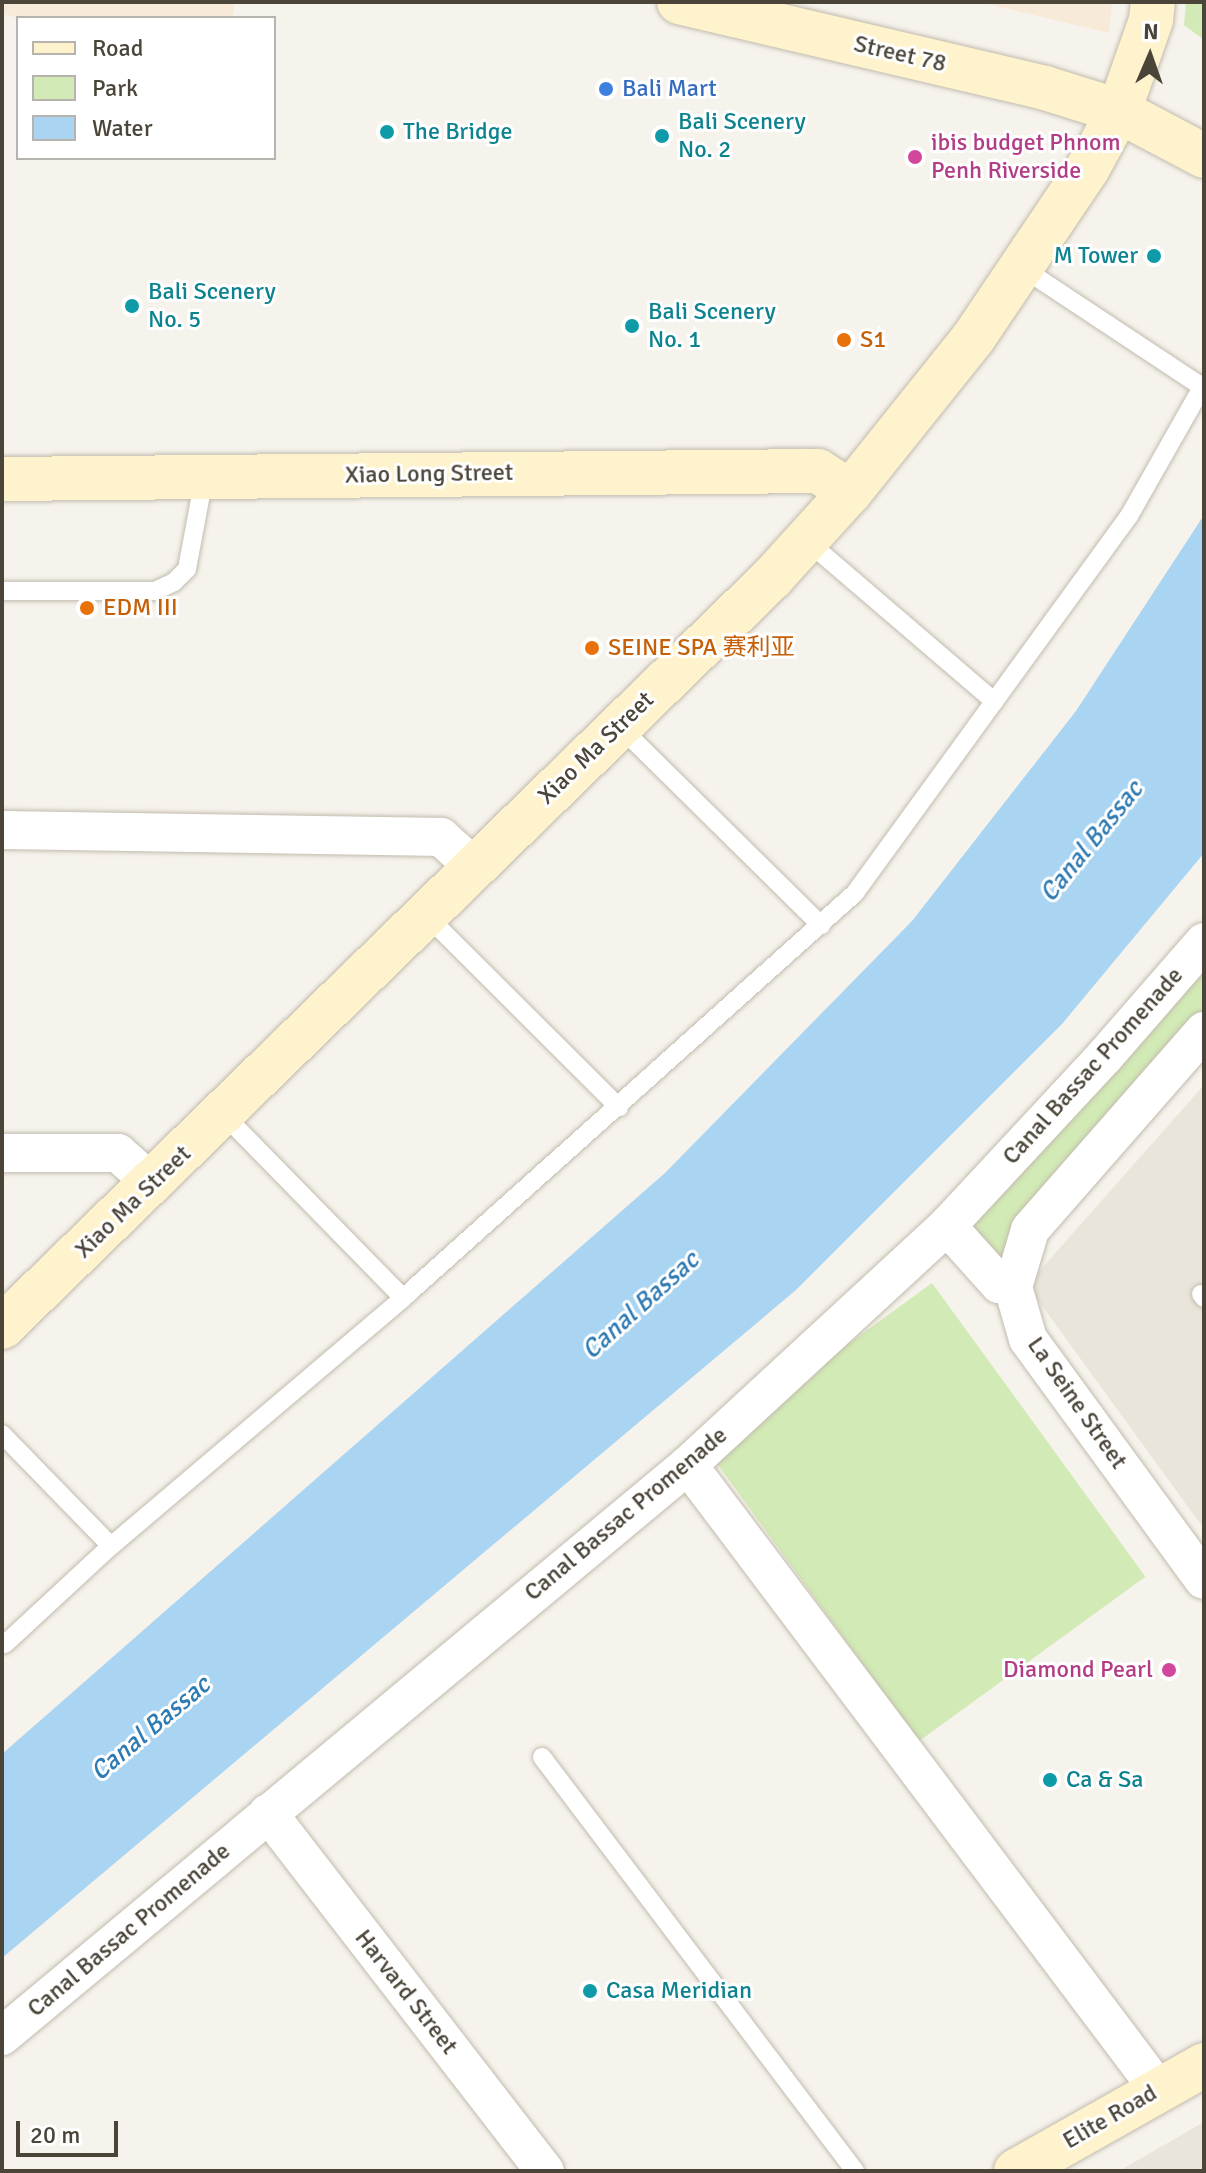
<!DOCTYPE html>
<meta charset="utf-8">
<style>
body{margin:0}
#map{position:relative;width:1206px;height:2173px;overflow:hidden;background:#f6f3ec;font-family:Signika,"Noto Sans SC",sans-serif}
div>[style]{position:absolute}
.residential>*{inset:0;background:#eae5da}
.commercial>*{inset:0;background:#f7ead8}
.green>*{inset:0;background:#d2eab5;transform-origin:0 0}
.water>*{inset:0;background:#a9d4f2}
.roads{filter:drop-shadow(0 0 2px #c2bbae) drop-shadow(0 0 2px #c2bbae)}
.lane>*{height:18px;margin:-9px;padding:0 9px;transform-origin:9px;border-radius:9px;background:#fff}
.street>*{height:38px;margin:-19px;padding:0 19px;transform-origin:19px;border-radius:19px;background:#fff}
.secondary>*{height:44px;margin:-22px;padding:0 22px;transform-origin:22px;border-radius:22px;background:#fff3cd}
.dots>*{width:22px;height:22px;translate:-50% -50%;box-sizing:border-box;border:4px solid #fff;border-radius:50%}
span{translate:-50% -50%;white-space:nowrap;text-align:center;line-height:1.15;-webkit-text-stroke:6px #fff;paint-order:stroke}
.street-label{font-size:24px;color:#4b4439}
.shop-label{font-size:24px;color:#366cbe}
.left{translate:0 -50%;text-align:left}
.culture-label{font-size:24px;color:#0d838f}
.right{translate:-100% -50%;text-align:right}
.hotel-label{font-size:24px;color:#b23c85}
.food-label{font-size:24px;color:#c56008}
.water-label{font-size:26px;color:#2e7ab2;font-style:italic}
.frame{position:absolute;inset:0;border:4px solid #4b4439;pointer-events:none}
.legend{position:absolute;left:16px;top:16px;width:260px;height:144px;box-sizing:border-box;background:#fff;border:2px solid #b7b4b0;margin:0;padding:10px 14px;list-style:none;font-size:24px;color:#4b4439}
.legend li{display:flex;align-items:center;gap:16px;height:40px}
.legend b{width:40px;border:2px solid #b7b4b0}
.north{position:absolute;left:1110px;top:16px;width:80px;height:80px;-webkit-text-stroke:6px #fff;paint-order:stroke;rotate:2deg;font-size:22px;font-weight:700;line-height:32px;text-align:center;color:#4b4439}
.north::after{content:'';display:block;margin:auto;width:28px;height:36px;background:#4b4439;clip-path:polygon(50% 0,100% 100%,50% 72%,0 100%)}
.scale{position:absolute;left:16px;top:2121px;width:102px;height:36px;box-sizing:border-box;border:4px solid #4b4439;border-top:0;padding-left:10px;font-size:24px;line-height:28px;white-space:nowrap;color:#4b4439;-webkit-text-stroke:6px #fff;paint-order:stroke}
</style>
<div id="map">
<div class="residential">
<i style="clip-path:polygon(1204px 1085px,1204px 1529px,1027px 1285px)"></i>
<i style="clip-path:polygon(1204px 2122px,1204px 2171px,1119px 2171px)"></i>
</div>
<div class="commercial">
<i style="clip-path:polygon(2px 2px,235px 2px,232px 18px,19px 18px,2px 14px)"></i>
<i style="clip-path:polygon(979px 2px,1112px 2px,1109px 33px)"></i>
</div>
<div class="green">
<i style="clip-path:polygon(1186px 2px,1204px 2px,1204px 40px,1184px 25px)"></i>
<i style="clip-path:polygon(1204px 942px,1204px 1031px,1030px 1230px,1013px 1287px,947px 1226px)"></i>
<i style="left:932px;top:1283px;width:363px;height:280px;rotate:54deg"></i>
</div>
<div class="water">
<i style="clip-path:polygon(1204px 515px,1204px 853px,1062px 1024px,796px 1290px,2px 1958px,2px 1754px,665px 1173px,912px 921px,1076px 711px)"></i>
</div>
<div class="roads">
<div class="lane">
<i style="left:1021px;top:267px;width:217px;rotate:33.5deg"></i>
<i style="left:806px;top:540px;width:248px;rotate:40.6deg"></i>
<i style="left:2px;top:591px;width:153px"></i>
<i style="left:155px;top:591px;width:21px;rotate:-25deg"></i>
<i style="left:174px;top:582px;width:18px;rotate:-45deg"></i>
<i style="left:187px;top:569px;width:93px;rotate:-79.4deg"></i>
<i style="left:619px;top:726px;width:284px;rotate:44.6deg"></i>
<i style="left:425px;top:914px;width:274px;rotate:44.9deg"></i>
<i style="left:223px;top:1114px;width:257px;rotate:45.6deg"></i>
<i style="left:1201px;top:1294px;width:5px;rotate:53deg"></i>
<i style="left:2px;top:1434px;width:156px;rotate:45.8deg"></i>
<i style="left:5px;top:1644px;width:144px;rotate:-42.8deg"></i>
<i style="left:111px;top:1546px;width:383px;rotate:-40.3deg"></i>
<i style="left:403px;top:1298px;width:607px;rotate:-41.86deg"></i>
<i style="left:855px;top:893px;width:466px;rotate:-54deg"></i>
<i style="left:1129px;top:516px;width:152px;rotate:-60.4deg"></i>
<i style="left:542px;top:1757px;width:519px;rotate:52.91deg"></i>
</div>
<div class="street">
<i style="left:2px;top:830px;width:439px;rotate:0.9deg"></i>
<i style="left:441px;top:837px;width:43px;rotate:42.2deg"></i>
<i style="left:1204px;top:1031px;width:264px;rotate:131.2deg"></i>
<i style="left:1030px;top:1230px;width:59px;rotate:106.6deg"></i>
<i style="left:1013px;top:1287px;width:54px;rotate:73.9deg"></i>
<i style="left:1028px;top:1339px;width:298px;rotate:53.9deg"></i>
<i style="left:2px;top:1153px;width:116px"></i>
<i style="left:118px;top:1153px;width:47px;rotate:41.5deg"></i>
<i style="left:947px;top:1226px;width:78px;rotate:48.1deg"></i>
<i style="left:999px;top:1284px;width:14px;rotate:12deg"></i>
<i style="left:688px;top:1465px;width:781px;rotate:53.01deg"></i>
<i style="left:268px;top:1813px;width:453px;rotate:52.3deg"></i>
<i style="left:2px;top:2036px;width:893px;rotate:-39.77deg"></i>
<i style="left:688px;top:1465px;width:352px;rotate:-42.7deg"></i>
<i style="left:947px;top:1226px;width:232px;rotate:-47.1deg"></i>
<i style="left:1105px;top:1056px;width:151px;rotate:-49deg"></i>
</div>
<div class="secondary">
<i style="left:679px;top:2px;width:376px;rotate:13.2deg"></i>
<i style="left:1045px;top:88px;width:77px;rotate:17.3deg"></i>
<i style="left:1119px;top:111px;width:96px;rotate:27.9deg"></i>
<i style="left:2px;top:479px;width:816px;rotate:-0.56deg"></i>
<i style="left:818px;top:471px;width:38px;rotate:33deg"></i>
<i style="left:2px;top:1327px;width:1073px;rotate:-44.21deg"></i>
<i style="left:771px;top:579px;width:118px;rotate:-47.8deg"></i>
<i style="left:850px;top:492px;width:198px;rotate:-51.3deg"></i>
<i style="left:974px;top:337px;width:204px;rotate:-56deg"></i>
<i style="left:1088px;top:168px;width:65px;rotate:-61.5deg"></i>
<i style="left:1119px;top:111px;width:96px;rotate:-70.6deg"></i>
<i style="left:1151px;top:20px;width:18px;rotate:-84deg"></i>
<i style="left:1016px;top:2171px;width:216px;rotate:-29.4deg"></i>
</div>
</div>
<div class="dots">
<i style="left:606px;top:89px;background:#3f7fe0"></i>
<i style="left:387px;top:132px;background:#0f9aa8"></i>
<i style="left:662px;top:136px;background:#0f9aa8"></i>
<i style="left:915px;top:157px;background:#d1479c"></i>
<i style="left:1154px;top:256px;background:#0f9aa8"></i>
<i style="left:132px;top:306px;background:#0f9aa8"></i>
<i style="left:632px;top:326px;background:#0f9aa8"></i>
<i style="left:844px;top:340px;background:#e8710a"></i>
<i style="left:87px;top:608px;background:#e8710a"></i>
<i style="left:592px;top:648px;background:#e8710a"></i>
<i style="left:1169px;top:1670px;background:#d1479c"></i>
<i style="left:1050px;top:1780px;background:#0f9aa8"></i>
<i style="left:590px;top:1991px;background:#0f9aa8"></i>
</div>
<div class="street-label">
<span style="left:900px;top:54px;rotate:13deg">Street 78</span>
<span style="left:429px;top:474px;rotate:-1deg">Xiao Long Street</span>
<span style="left:596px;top:748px;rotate:-44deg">Xiao Ma Street</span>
<span style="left:1093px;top:1066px;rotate:-48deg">Canal Bassac Promenade</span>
<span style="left:133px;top:1202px;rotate:-44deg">Xiao Ma Street</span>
<span style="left:1077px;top:1403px;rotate:55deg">La Seine Street</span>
<span style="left:626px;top:1514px;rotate:-40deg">Canal Bassac Promenade</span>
<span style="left:129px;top:1930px;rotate:-40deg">Canal Bassac Promenade</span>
<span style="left:406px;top:1992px;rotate:52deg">Harvard Street</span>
<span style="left:1110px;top:2117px;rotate:-30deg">Elite Road</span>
</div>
<div class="shop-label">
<span class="left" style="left:622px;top:89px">Bali Mart</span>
</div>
<div class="culture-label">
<span class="left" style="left:678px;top:136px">Bali Scenery<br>No. 2</span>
<span class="left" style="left:403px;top:132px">The Bridge</span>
<span class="right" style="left:1138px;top:256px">M Tower</span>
<span class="left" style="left:148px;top:306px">Bali Scenery<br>No. 5</span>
<span class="left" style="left:648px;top:326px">Bali Scenery<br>No. 1</span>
<span class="left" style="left:1066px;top:1780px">Ca &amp; Sa</span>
<span class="left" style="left:606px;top:1991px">Casa Meridian</span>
</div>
<div class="hotel-label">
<span class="left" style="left:931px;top:157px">ibis budget Phnom<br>Penh Riverside</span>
<span class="right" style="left:1153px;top:1670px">Diamond Pearl</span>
</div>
<div class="food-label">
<span class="left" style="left:860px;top:340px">S1</span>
<span class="left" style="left:103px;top:608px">EDM III</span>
<span class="left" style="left:608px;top:648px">SEINE SPA 赛利亚</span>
</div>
<div class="water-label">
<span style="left:1092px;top:842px;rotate:-51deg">Canal Bassac</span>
<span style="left:641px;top:1306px;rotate:-42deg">Canal Bassac</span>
<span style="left:151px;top:1729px;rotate:-40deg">Canal Bassac</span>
</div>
<div class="frame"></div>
<ul class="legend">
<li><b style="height:10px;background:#fff3cd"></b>Road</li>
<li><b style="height:22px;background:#d2eab5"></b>Park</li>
<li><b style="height:22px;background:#a9d4f2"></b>Water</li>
</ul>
<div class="north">N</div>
<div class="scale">20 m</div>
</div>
